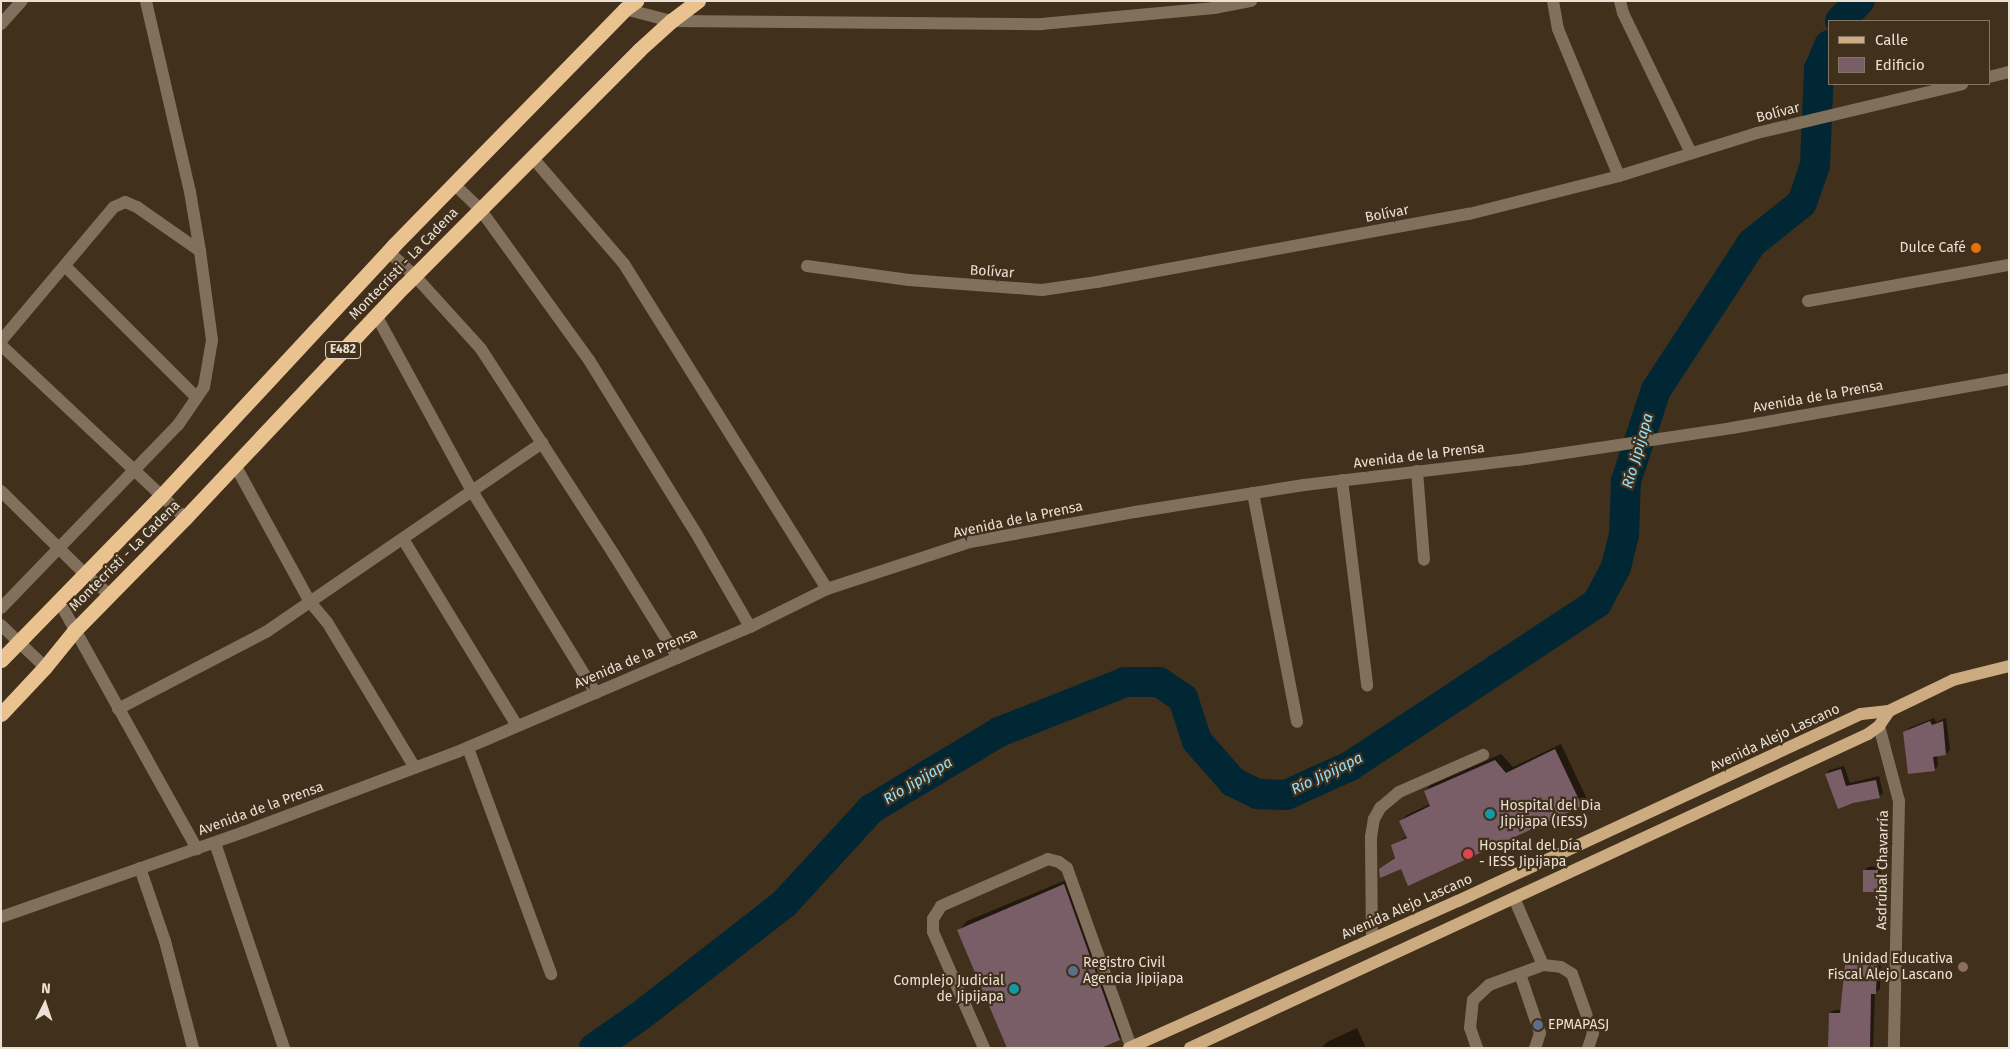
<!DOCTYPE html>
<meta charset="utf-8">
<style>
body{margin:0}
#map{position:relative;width:2010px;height:1049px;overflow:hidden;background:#40301c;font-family:"Fira Sans",sans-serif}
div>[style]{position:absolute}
.shadow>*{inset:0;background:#0007}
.river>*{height:30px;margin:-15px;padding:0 15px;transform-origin:15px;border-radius:15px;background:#002733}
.building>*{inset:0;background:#795d67;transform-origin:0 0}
.minor>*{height:12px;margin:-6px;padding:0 6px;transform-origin:6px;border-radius:6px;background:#80705c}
.major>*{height:12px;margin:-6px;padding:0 6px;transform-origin:6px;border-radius:6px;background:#ccab81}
.highway>*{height:15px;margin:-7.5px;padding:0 7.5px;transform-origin:7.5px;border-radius:7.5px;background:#eac290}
.dots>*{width:14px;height:14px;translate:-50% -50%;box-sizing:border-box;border:2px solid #40301c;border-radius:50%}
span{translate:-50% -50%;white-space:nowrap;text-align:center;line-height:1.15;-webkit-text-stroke:4.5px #40301c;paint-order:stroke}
.shield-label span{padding:1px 4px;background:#40301c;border:1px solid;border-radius:4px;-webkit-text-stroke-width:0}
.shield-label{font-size:12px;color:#ebe0d4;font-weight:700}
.street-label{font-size:14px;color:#ebe0d4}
.poi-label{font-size:14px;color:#ebe0d4}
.right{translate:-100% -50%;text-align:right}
.left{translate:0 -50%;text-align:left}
.water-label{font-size:15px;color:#92e2fe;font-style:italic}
.frame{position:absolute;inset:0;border:2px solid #ebe0d4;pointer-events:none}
.legend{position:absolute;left:1828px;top:20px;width:162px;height:65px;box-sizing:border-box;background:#40301c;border:1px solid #847666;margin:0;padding:6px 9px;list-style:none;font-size:15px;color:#ebe0d4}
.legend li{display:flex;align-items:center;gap:10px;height:25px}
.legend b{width:25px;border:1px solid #847666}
.north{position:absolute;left:20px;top:979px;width:50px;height:50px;-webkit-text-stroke:4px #40301c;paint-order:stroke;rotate:4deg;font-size:14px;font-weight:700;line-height:20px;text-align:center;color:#ebe0d4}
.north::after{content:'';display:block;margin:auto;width:18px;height:22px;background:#ebe0d4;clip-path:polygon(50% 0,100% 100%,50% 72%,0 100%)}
</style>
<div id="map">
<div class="shadow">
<i style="clip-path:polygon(1934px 718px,1936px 722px,1946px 718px,1950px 750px,1946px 754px,1937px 755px,1938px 766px,1934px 770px,1905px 733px,1909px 728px)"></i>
<i style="clip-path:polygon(1561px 744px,1587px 799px,1581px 805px,1402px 868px,1381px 869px,1396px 856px,1393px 846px,1407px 836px,1400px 821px,1407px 815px,1430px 804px,1425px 791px,1431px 785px,1501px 754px,1513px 767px)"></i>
<i style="clip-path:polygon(1844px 766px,1850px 783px,1879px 776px,1883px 793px,1879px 797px,1853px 802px,1826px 774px,1830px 770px)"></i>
<i style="clip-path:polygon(1881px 866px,1880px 888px,1876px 892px,1864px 871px,1868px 867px)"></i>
<i style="clip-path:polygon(1073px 877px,1128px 1030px,1119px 1039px,959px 930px,967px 921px)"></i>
<i style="clip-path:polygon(1881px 960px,1880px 989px,1875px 993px,1873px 1048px,1829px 1048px,1830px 1013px,1834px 1010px,1842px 1010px,1846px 965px,1850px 961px)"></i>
<i style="clip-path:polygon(1357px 1028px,1366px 1048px,1321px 1048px,1327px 1042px)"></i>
</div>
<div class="river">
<i style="left:1840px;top:21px;width:28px;rotate:-46deg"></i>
<i style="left:594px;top:1048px;width:56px;rotate:-34.8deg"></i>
<i style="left:640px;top:1016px;width:182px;rotate:-37.9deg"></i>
<i style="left:784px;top:904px;width:129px;rotate:-47.5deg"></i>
<i style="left:871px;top:809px;width:149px;rotate:-31deg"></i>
<i style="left:999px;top:732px;width:136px;rotate:-21.6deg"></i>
<i style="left:1125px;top:682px;width:34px"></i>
<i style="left:1159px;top:682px;width:29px;rotate:34deg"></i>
<i style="left:1183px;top:698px;width:45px;rotate:72deg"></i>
<i style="left:1197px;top:741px;width:55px;rotate:48.7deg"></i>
<i style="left:1233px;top:782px;width:28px;rotate:26deg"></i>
<i style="left:1258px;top:794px;width:28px;rotate:2deg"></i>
<i style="left:1286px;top:795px;width:70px;rotate:-24.4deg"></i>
<i style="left:1350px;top:766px;width:296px;rotate:-33.4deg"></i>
<i style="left:1597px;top:603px;width:41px;rotate:-62.2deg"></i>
<i style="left:1616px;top:567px;width:33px;rotate:-76deg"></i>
<i style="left:1624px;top:535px;width:54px;rotate:-87.9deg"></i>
<i style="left:1626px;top:481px;width:96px;rotate:-71.8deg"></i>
<i style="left:1656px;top:390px;width:176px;rotate:-56.9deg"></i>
<i style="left:1752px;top:243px;width:64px;rotate:-38.7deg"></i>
<i style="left:1802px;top:203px;width:40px;rotate:-71.1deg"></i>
<i style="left:1815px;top:165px;width:96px;rotate:-87.6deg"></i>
<i style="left:1819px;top:69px;width:26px;rotate:-67deg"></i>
</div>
<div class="building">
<i style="clip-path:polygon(1930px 721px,1932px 725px,1943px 721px,1946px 755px,1933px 757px,1935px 771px,1908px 774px,1903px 732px)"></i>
<i style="clip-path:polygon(1555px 749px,1582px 806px,1408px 886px,1401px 869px,1380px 878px,1379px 869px,1395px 858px,1391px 845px,1407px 838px,1399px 821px,1430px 806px,1424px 791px,1495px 760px,1506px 773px)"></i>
<i style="clip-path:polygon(1841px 769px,1846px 786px,1876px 780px,1880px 798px,1853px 803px,1838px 809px,1825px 774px)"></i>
<i style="left:1863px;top:870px;width:15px;height:22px"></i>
<i style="clip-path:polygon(1064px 884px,1120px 1040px,1101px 1048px,1007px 1048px,957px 930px)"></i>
<i style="clip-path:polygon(1877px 964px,1876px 994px,1871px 994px,1870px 1048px,1828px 1048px,1829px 1013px,1840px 1013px,1845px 965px)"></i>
</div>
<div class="minor">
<i style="left:1553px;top:1px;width:28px;rotate:80deg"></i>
<i style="left:1558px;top:29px;width:159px;rotate:67.5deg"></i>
<i style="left:1620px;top:1px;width:12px;rotate:76deg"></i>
<i style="left:1623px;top:13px;width:156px;rotate:64.1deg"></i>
<i style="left:625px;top:9px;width:48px;rotate:14.6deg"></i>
<i style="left:671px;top:21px;width:370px;rotate:0.5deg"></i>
<i style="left:1041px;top:24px;width:174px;rotate:-5.3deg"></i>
<i style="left:1214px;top:8px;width:38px;rotate:-11deg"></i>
<i style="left:1px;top:24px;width:31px;rotate:-48deg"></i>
<i style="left:1989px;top:77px;width:21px;rotate:-14deg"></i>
<i style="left:532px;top:157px;width:141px;rotate:49.3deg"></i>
<i style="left:624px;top:264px;width:383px;rotate:58deg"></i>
<i style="left:454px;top:184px;width:36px;rotate:44deg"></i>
<i style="left:480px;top:209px;width:186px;rotate:54.2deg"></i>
<i style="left:589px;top:360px;width:203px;rotate:58.3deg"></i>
<i style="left:696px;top:533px;width:108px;rotate:60.1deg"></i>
<i style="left:388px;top:251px;width:35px;rotate:43deg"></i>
<i style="left:414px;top:275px;width:100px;rotate:47.8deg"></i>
<i style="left:481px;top:349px;width:243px;rotate:57.1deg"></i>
<i style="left:613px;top:553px;width:123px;rotate:58.2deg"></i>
<i style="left:65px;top:266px;width:185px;rotate:45deg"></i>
<i style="left:807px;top:266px;width:103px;rotate:7.8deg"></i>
<i style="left:909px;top:280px;width:133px;rotate:4.3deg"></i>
<i style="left:1042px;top:290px;width:56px;rotate:-8.3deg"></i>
<i style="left:1097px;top:282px;width:378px;rotate:-10.4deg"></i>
<i style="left:1469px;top:214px;width:155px;rotate:-14.2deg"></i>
<i style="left:1619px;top:176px;width:145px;rotate:-17.3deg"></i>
<i style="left:1757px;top:133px;width:211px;rotate:-13.4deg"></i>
<i style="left:1808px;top:301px;width:204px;rotate:-10.2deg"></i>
<i style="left:376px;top:315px;width:200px;rotate:61.4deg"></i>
<i style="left:472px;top:491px;width:237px;rotate:58.5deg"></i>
<i style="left:1px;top:341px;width:175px;rotate:-49.9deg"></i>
<i style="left:114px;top:207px;width:12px;rotate:-24deg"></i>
<i style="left:125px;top:202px;width:13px;rotate:23deg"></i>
<i style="left:137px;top:207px;width:77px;rotate:34.9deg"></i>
<i style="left:1px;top:345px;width:253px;rotate:43.2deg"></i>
<i style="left:235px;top:465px;width:156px;rotate:61.3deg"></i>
<i style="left:310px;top:602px;width:26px;rotate:50deg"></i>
<i style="left:327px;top:622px;width:170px;rotate:58.9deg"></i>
<i style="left:1417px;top:471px;width:89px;rotate:85.5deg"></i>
<i style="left:1342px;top:480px;width:207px;rotate:83deg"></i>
<i style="left:1px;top:491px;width:118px;rotate:44.7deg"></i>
<i style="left:85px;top:574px;width:33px;rotate:40deg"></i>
<i style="left:1253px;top:493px;width:233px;rotate:79.1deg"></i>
<i style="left:403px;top:539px;width:219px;rotate:58.6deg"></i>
<i style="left:59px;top:601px;width:284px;rotate:60.9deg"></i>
<i style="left:1px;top:608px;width:255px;rotate:-46deg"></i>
<i style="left:178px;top:425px;width:46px;rotate:-55.6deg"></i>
<i style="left:204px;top:387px;width:48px;rotate:-80.3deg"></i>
<i style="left:212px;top:340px;width:90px;rotate:-97.7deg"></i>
<i style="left:200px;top:251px;width:60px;rotate:-99.6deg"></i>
<i style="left:190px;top:192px;width:196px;rotate:-103deg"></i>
<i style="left:1px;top:625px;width:61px;rotate:43.7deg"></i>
<i style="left:118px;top:709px;width:167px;rotate:-27.5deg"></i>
<i style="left:266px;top:632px;width:335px;rotate:-34.4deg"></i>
<i style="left:1879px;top:726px;width:78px;rotate:75.1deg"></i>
<i style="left:1899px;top:801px;width:247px;rotate:91.2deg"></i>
<i style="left:468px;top:748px;width:241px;rotate:69.8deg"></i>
<i style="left:215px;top:843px;width:216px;rotate:71.4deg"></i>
<i style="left:140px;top:868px;width:77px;rotate:71.1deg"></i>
<i style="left:165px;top:941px;width:111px;rotate:75.3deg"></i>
<i style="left:1514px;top:898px;width:73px;rotate:66.6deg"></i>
<i style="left:1px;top:917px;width:257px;rotate:-19.3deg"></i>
<i style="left:244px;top:832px;width:228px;rotate:-20.6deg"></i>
<i style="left:457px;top:752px;width:319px;rotate:-23.1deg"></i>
<i style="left:750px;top:627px;width:86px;rotate:-26.3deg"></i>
<i style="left:827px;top:589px;width:151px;rotate:-18.2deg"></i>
<i style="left:970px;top:542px;width:168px;rotate:-10.3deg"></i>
<i style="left:1135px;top:512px;width:171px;rotate:-9.1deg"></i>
<i style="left:1304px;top:485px;width:215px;rotate:-6.7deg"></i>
<i style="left:1518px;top:460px;width:216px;rotate:-8.5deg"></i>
<i style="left:1732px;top:428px;width:281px;rotate:-10deg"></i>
<i style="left:1372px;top:939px;width:102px;rotate:-90.6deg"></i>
<i style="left:1371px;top:837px;width:18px;rotate:-81deg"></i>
<i style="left:1374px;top:819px;width:13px;rotate:-61deg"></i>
<i style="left:1380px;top:808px;width:25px;rotate:-40deg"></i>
<i style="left:1399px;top:792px;width:92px;rotate:-23.8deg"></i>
<i style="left:1520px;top:974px;width:62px;rotate:71.3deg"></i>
<i style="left:1540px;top:1033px;width:16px;rotate:108deg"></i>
<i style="left:984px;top:1048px;width:127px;rotate:-113.7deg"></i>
<i style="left:933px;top:932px;width:13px;rotate:-90deg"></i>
<i style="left:933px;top:919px;width:15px;rotate:-58deg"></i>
<i style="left:941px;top:906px;width:117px;rotate:-23.7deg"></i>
<i style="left:1048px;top:859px;width:11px;rotate:15deg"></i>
<i style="left:1059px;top:862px;width:10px;rotate:37deg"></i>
<i style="left:1067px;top:868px;width:190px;rotate:70.3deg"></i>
<i style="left:1477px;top:1048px;width:21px;rotate:-109deg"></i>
<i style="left:1470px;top:1028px;width:28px;rotate:-84deg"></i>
<i style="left:1473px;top:1000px;width:22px;rotate:-43deg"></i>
<i style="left:1489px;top:985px;width:58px;rotate:-20.3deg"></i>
<i style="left:1543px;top:965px;width:18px;rotate:6deg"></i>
<i style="left:1561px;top:967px;width:13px;rotate:32deg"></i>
<i style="left:1572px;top:974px;width:63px;rotate:70.4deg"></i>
<i style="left:1593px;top:1033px;width:16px;rotate:108deg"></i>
</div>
<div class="major">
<i style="left:1129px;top:1048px;width:360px;rotate:-24.1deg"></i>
<i style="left:1458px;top:901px;width:444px;rotate:-24.9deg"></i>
<i style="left:1861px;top:714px;width:28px;rotate:-6deg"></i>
<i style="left:1889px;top:711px;width:71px;rotate:-25.8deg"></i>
<i style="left:1953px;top:680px;width:58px;rotate:-14deg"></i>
<i style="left:1190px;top:1048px;width:747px;rotate:-24.85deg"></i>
<i style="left:1868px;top:734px;width:14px;rotate:-36deg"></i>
<i style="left:1879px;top:726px;width:18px;rotate:-56deg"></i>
</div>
<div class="highway">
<i style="left:1px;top:660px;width:229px;rotate:-45.7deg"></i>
<i style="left:161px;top:496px;width:342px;rotate:-47.1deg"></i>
<i style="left:394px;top:245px;width:330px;rotate:-45.6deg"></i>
<i style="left:625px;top:9px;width:14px;rotate:-36deg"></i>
<i style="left:1px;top:714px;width:64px;rotate:-46.9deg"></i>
<i style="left:45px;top:667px;width:48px;rotate:-51deg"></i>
<i style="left:75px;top:630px;width:157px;rotate:-45.5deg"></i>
<i style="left:185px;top:518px;width:319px;rotate:-46.7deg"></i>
<i style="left:404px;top:286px;width:333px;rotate:-45.1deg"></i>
<i style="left:639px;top:50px;width:43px;rotate:-42.2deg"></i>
<i style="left:671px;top:21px;width:34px;rotate:-37deg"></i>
</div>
<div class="dots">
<i style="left:1976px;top:248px;background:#e8710a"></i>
<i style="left:1490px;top:814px;background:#0f9aa8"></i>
<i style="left:1468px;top:854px;background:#e0444e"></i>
<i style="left:1963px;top:967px;background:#8d6e63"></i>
<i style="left:1073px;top:971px;background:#5c6f8a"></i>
<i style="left:1014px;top:989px;background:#0f9aa8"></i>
<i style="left:1538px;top:1025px;background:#5c6f8a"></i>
</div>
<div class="shield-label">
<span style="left:343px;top:350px">E482</span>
</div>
<div class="street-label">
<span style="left:1778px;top:113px;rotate:-14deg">Bolívar</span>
<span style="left:1387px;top:214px;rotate:-11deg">Bolívar</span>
<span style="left:404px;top:264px;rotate:-46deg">Montecristi - La Cadena</span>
<span style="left:992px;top:272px;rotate:4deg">Bolívar</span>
<span style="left:1818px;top:397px;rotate:-10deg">Avenida de la Prensa</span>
<span style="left:1419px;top:456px;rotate:-7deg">Avenida de la Prensa</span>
<span style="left:1018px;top:520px;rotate:-12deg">Avenida de la Prensa</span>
<span style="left:125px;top:556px;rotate:-45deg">Montecristi - La Cadena</span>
<span style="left:636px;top:659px;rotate:-23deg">Avenida de la Prensa</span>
<span style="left:1775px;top:738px;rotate:-25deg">Avenida Alejo Lascano</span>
<span style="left:261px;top:809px;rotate:-20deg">Avenida de la Prensa</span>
<span style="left:1883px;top:870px;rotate:-89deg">Asdrúbal Chavarría</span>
<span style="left:1407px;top:907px;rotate:-24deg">Avenida Alejo Lascano</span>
</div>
<div class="poi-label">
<span class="right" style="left:1966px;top:248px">Dulce Café</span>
<span class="left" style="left:1500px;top:814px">Hospital del Dia<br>Jipijapa (IESS)</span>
<span class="left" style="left:1479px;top:854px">Hospital del Día<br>- IESS Jipijapa</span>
<span class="right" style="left:1953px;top:967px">Unidad Educativa<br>Fiscal Alejo Lascano</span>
<span class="left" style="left:1083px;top:971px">Registro Civil<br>Agencia Jipijapa</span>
<span class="right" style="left:1004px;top:989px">Complejo Judicial<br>de Jipijapa</span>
<span class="left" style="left:1548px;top:1025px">EPMAPASJ</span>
</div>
<div class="water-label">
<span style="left:1638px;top:451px;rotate:-74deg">Río Jipijapa</span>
<span style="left:1327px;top:774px;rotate:-26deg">Río Jipijapa</span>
<span style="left:918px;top:781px;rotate:-31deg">Río Jipijapa</span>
</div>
<div class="frame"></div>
<ul class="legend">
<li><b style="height:6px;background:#ccab81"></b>Calle</li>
<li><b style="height:14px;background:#795d67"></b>Edificio</li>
</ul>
<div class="north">N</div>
</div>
